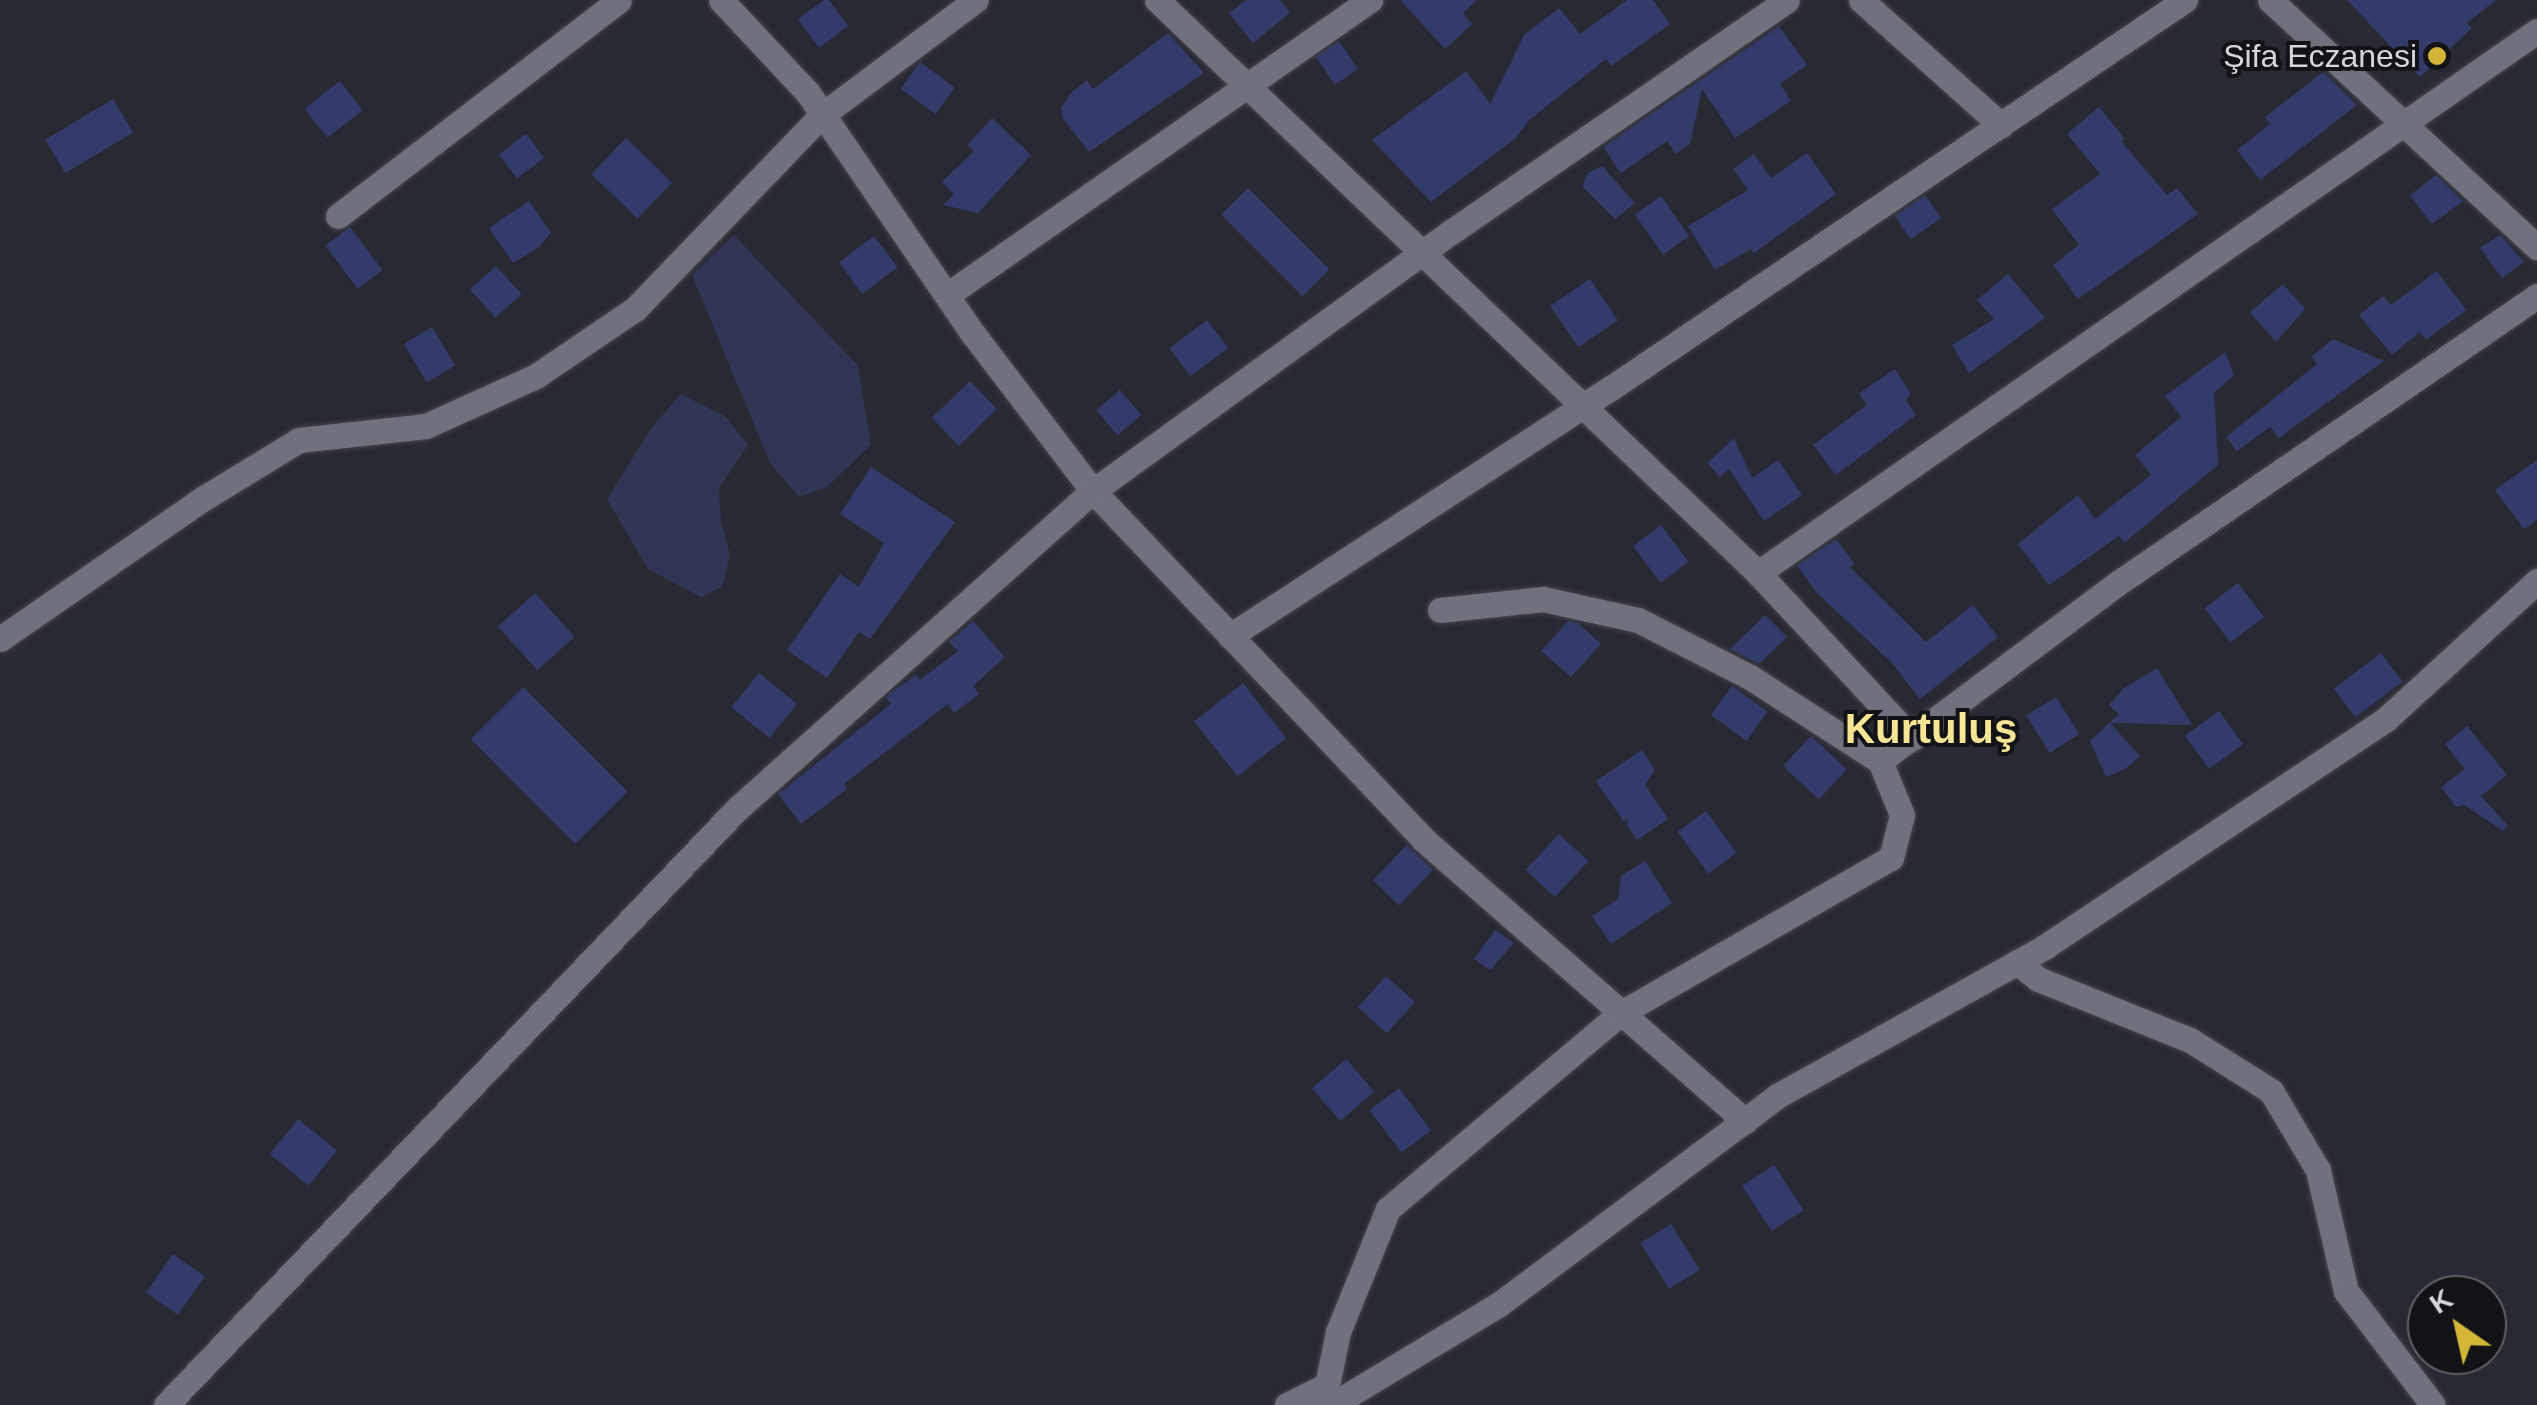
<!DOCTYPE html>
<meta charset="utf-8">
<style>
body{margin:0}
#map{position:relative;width:2537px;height:1405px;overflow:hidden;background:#282a33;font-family:Helvetica,sans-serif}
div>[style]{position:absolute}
.green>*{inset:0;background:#313655}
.building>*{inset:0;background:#343a6a;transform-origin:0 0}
.roads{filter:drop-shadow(0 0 2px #44454c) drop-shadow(0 0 2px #44454c)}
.minor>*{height:25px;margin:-12.5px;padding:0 12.5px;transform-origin:12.5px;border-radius:12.5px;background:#6f727c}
.dots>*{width:28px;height:28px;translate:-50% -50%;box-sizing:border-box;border:5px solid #121317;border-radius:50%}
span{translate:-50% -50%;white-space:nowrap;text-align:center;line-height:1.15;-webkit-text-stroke:8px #121317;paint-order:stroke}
.poi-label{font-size:32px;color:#d5d6dc}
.right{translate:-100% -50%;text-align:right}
.district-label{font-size:42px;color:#f7e596;font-weight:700}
.north{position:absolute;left:2407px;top:1275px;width:100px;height:100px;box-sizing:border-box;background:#121317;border:2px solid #606166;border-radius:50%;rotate:326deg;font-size:28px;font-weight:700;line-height:40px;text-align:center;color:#d5d6dc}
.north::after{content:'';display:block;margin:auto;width:35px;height:45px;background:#d2b736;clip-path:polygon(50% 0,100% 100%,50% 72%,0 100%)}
</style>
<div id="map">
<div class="green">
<i style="clip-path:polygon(734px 235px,858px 366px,871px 445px,827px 487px,799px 497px,770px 463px,692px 275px)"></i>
<i style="clip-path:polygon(681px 394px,726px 417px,748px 445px,719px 488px,721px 522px,730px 555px,722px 587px,701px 597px,648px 569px,607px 499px,652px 427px)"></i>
</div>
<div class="building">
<i style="clip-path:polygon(824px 0,829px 0,848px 26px,819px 48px,798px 19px)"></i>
<i style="clip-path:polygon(1246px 0,1280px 0,1290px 13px,1253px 43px,1229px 13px)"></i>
<i style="clip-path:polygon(1400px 0,1477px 0,1463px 13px,1472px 24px,1445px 49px)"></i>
<i style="clip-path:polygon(1627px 0,1653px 0,1670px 24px,1611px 66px,1606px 59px,1528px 121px,1516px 138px,1431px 202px,1372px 140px,1466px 71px,1490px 104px,1524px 35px,1559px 8px,1580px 34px)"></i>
<i style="clip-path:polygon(2347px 0,2496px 0,2467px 23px,2472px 28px,2420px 77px)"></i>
<i style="clip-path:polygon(1779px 26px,1807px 65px,1780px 84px,1791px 101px,1735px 138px,1702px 89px,1690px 144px,1676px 154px,1667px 141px,1621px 173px,1603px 147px)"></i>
<i style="clip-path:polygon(1168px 33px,1204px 73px,1089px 152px,1063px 119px,1061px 108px,1071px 93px,1087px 80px,1093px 89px)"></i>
<i style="left:1339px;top:41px;width:34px;height:28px;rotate:56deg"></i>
<i style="left:920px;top:62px;width:43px;height:33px;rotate:36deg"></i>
<i style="clip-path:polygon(2323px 72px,2357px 105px,2260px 180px,2237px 150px,2270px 124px,2265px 117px)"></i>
<i style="left:340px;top:81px;width:37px;height:45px;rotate:52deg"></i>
<i style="left:113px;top:99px;width:39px;height:79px;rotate:59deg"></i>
<i style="clip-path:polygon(2099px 107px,2124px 138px,2121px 141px,2167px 195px,2177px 188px,2198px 214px,2078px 299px,2053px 265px,2079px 245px,2052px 209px,2100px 174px,2067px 134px)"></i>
<i style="clip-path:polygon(992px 118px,1031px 155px,978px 213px,943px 205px,954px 194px,942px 182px,974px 151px,967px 145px)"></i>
<i style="left:526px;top:134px;width:30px;height:34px;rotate:53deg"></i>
<i style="left:626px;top:138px;width:64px;height:50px;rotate:44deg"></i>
<i style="clip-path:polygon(1807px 153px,1836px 194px,1754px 253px,1751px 249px,1715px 270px,1688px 226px,1748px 190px,1733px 169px,1754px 154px,1771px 178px)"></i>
<i style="clip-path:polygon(1602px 166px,1635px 203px,1615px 219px,1582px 186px,1588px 173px)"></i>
<i style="clip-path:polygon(2436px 175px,2463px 201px,2432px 224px,2410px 195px)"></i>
<i style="left:1248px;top:188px;width:115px;height:38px;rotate:45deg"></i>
<i style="left:1925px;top:195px;width:28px;height:37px;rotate:55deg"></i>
<i style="left:1661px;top:196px;width:49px;height:32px;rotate:55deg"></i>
<i style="clip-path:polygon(529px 201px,551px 233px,539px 247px,513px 263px,489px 228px)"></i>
<i style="left:350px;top:227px;width:54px;height:31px;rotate:53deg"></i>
<i style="clip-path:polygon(2500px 235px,2524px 262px,2502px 278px,2480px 248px)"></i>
<i style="left:874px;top:236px;width:39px;height:44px;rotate:53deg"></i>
<i style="left:496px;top:266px;width:38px;height:35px;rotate:48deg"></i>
<i style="clip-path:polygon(2437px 271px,2466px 310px,2426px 340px,2420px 332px,2392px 355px,2359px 315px,2383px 296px,2391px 305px)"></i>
<i style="clip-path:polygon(2008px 274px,2045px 318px,1969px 373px,1952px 345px,1994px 319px,1977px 300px)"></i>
<i style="left:1590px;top:279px;width:50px;height:48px;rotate:56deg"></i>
<i style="clip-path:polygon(2283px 284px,2305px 309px,2276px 342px,2250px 312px)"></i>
<i style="left:1207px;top:320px;width:35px;height:47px;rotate:53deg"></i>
<i style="left:432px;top:327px;width:45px;height:33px;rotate:59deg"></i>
<i style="clip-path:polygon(2333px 339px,2384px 361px,2279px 438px,2270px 427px,2237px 451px,2226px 437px,2317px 364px,2311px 357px)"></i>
<i style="clip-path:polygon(2225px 352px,2234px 375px,2214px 393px,2218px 465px,2124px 543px,2119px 536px,2049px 585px,2018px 544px,2078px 495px,2095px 519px,2151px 475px,2135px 455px,2181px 417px,2165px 396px)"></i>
<i style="clip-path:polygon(1895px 369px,1911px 394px,1906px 400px,1916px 415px,1836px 475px,1813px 445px,1867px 405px,1859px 393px)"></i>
<i style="left:970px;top:381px;width:39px;height:53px;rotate:46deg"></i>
<i style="left:1120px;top:390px;width:33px;height:31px;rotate:50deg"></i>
<i style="clip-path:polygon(1734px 438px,1752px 478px,1778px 460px,1802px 495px,1764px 521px,1729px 469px,1720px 477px,1707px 463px)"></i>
<i style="clip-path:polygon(2537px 460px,2537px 520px,2524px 529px,2495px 490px)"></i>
<i style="clip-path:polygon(871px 467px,955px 522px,870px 639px,859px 632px,827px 678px,787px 650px,840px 574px,859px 587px,884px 543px,840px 514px)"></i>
<i style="left:1661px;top:525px;width:46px;height:35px;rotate:53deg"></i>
<i style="clip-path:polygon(1836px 539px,1855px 564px,1850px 567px,1926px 642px,1973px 605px,1998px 637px,1920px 699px,1891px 662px,1816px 592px,1797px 565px)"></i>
<i style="left:2238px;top:583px;width:43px;height:42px;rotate:53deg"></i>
<i style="left:535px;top:593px;width:59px;height:50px;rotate:48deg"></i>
<i style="clip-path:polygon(1765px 615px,1787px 637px,1759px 664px,1730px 649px)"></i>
<i style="clip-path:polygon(973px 621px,1005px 657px,973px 686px,979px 694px,954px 713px,948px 704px,844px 784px,847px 789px,801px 824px,778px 794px,891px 704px,886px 697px,892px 692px,916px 675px,920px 680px,958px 651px,949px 642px)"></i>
<i style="clip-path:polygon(1568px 621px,1578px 623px,1601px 644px,1571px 677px,1541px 651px)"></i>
<i style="left:2381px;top:653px;width:36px;height:59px;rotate:53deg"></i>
<i style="clip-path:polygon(2157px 668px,2192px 725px,2110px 723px,2140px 756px,2125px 769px,2106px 777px,2090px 741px,2119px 714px,2109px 705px,2124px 688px)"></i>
<i style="left:759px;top:673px;width:49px;height:44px;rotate:39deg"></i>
<i style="left:1243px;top:683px;width:70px;height:62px;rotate:52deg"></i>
<i style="left:1732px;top:686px;width:44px;height:36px;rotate:36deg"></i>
<i style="left:523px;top:687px;width:148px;height:74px;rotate:45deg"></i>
<i style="left:2056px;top:697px;width:44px;height:35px;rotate:58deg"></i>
<i style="left:2219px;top:711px;width:41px;height:42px;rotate:54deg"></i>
<i style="clip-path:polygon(2467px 726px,2507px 775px,2481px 796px,2508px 826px,2503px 831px,2464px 805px,2456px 807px,2441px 787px,2465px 769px,2445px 744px)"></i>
<i style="left:1811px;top:736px;width:49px;height:41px;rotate:43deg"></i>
<i style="clip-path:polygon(1642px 750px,1655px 770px,1645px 785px,1668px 819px,1637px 840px,1627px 825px,1628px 818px,1624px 822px,1596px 781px)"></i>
<i style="left:1706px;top:811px;width:52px;height:35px;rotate:54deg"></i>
<i style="left:1559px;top:834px;width:40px;height:49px;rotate:43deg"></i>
<i style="left:1407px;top:845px;width:36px;height:49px;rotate:44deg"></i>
<i style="clip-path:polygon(1645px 861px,1672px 903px,1611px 944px,1592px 916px,1618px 899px,1621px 876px)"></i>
<i style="clip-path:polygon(1495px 930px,1514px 943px,1490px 970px,1474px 959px)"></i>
<i style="left:1386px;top:976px;width:39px;height:42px;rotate:42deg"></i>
<i style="left:1346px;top:1059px;width:43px;height:45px;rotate:49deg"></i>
<i style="left:1399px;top:1088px;width:53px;height:37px;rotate:53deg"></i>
<i style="left:298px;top:1119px;width:50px;height:45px;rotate:39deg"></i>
<i style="left:1774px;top:1165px;width:54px;height:38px;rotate:57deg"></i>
<i style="left:1671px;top:1224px;width:54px;height:36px;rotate:58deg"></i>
<i style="left:173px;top:1254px;width:39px;height:47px;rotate:35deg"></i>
</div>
<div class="roads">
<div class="minor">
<i style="left:721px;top:0;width:127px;rotate:46.9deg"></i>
<i style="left:808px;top:93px;width:293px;rotate:55.6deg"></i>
<i style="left:974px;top:335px;width:196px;rotate:52.7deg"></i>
<i style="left:1093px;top:491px;width:481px;rotate:46.5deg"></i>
<i style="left:1424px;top:840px;width:427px;rotate:41.2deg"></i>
<i style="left:1157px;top:0;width:830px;rotate:43.63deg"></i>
<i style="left:1758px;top:573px;width:226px;rotate:47deg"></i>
<i style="left:1861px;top:0;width:188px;rotate:41.8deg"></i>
<i style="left:2270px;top:0;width:364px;rotate:42.8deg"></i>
<i style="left:338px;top:216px;width:354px;rotate:-37.5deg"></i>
<i style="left:947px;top:295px;width:516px;rotate:-34.89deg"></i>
<i style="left:1758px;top:573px;width:949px;rotate:-34.83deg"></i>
<i style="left:1440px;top:610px;width:104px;rotate:-6.1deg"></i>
<i style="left:1543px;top:599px;width:97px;rotate:12.5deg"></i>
<i style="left:1638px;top:620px;width:126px;rotate:27deg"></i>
<i style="left:1750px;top:677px;width:155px;rotate:32.9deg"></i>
<i style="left:1230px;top:636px;width:455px;rotate:-33.1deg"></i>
<i style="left:1611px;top:388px;width:693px;rotate:-34.06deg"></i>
<i style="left:0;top:639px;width:248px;rotate:-34.7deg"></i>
<i style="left:204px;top:498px;width:111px;rotate:-31.4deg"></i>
<i style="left:299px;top:440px;width:128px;rotate:-6.3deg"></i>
<i style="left:426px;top:426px;width:121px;rotate:-24.4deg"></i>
<i style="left:536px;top:376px;width:120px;rotate:-34.1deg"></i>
<i style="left:635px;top:309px;width:269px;rotate:-46.1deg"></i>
<i style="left:822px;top:115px;width:192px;rotate:-36.8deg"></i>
<i style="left:2017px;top:962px;width:27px;rotate:39deg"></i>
<i style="left:2038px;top:979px;width:164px;rotate:21.9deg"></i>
<i style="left:2190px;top:1040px;width:96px;rotate:32.2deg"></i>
<i style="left:2271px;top:1091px;width:92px;rotate:59.3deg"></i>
<i style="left:2318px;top:1170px;width:124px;rotate:77deg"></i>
<i style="left:2346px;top:1291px;width:143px;rotate:52.7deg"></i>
<i style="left:166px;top:1405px;width:827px;rotate:-46.23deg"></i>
<i style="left:738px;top:808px;width:476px;rotate:-41.8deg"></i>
<i style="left:1093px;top:491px;width:442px;rotate:-35.9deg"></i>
<i style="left:1451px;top:232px;width:408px;rotate:-34.6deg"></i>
<i style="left:1287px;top:1405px;width:45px;rotate:-26.6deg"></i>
<i style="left:1323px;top:1405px;width:75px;rotate:-78.4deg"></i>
<i style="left:1338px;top:1332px;width:133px;rotate:-67.9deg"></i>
<i style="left:1388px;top:1209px;width:304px;rotate:-40.1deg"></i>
<i style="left:1621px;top:1013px;width:311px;rotate:-29.9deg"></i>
<i style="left:1891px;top:858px;width:44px;rotate:-75.7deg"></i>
<i style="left:1902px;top:815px;width:58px;rotate:-112.2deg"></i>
<i style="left:1880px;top:761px;width:297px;rotate:-36.8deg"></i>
<i style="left:2118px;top:583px;width:508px;rotate:-34.41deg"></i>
<i style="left:1332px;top:1405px;width:194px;rotate:-31.1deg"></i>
<i style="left:1498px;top:1305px;width:349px;rotate:-36.8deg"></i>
<i style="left:1777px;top:1096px;width:308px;rotate:-29.1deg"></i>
<i style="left:2046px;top:946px;width:409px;rotate:-33.7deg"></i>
<i style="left:2386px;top:719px;width:205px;rotate:-42.4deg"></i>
</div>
</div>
<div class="dots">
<i style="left:2437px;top:56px;background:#d2b736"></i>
</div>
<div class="poi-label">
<span class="right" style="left:2417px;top:56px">Şifa Eczanesi</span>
</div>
<div class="district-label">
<span style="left:1931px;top:729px">Kurtuluş</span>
</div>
<div class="north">K</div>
</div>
